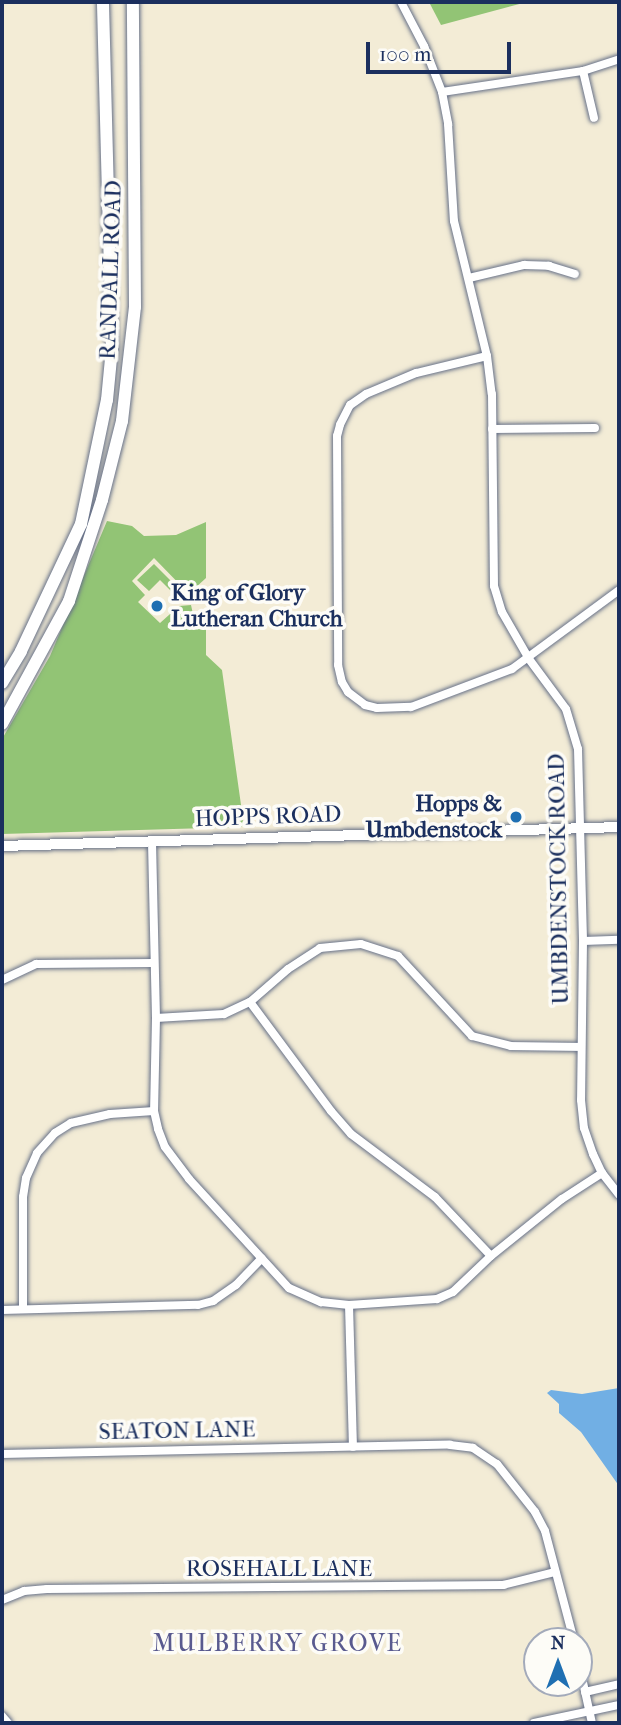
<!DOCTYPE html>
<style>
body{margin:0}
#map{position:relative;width:621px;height:1725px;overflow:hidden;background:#f3ecd6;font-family:"IM FELL French Canon",serif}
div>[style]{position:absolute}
.green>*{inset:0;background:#92c475}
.water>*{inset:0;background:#71afe4}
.roads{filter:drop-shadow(0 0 2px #677188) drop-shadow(0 0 2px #677188)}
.minor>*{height:8px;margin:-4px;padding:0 4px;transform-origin:4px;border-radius:4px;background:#fff}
.secondary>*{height:10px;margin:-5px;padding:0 5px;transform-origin:5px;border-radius:5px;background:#fff}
.primary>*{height:12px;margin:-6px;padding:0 6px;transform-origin:6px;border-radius:6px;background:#fff}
.dots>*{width:19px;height:19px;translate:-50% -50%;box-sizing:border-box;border:4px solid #fdfcf7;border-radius:50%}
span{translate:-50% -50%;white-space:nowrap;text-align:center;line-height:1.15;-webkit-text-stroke:7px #fdfcf7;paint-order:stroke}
.street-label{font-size:23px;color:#1b2f5e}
.poi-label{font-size:23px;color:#1b2f5e;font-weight:700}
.left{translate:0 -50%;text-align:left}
.right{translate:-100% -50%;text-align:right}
.neighbourhood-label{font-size:24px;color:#595a8f;letter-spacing:2px}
.frame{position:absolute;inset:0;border:4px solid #1b2f5e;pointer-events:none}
.north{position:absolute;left:523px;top:1627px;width:70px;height:70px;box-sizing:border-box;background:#fdfcf7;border:2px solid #a3aaba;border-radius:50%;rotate:0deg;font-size:19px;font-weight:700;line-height:28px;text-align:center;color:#1b2f5e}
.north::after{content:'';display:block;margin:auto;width:24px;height:32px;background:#1f6fb2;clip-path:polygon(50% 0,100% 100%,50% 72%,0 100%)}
.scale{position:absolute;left:366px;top:42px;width:145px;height:32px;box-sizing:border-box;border:4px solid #1b2f5e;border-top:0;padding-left:9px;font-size:21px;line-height:24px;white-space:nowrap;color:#1b2f5e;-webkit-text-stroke:5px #fdfcf7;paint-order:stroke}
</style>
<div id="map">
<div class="green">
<i style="clip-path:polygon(429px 2px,527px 2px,441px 25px)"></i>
<i style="clip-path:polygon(107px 521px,132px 526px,144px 536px,176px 535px,206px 522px,206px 578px,194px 589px,191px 596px,154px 558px,132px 581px,145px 595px,138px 602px,160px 623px,179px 606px,191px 605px,193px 614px,206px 626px,206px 655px,222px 670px,243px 819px,242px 827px,2px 834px,2px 739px,50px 656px)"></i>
<i style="clip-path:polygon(154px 564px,190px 600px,178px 598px,160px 580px,149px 591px,137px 580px)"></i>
</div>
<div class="water">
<i style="clip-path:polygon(619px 1388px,619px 1486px,581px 1432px,559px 1413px,559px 1404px,547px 1393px,551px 1390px,582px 1394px)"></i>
</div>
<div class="roads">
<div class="minor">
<i style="left:401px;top:2px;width:50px;rotate:62.4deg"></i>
<i style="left:424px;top:46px;width:49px;rotate:68.6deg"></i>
<i style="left:442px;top:92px;width:33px;rotate:79deg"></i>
<i style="left:448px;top:124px;width:97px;rotate:86.5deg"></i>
<i style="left:454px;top:221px;width:139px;rotate:76.3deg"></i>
<i style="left:487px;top:356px;width:38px;rotate:83deg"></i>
<i style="left:492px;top:394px;width:192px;rotate:89.4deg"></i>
<i style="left:494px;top:586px;width:27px;rotate:73deg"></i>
<i style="left:502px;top:612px;width:54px;rotate:60.1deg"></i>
<i style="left:529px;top:659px;width:62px;rotate:53.5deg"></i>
<i style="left:566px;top:709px;width:42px;rotate:73.3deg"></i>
<i style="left:578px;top:749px;width:192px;rotate:88.5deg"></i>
<i style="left:583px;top:941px;width:159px;rotate:90.7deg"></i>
<i style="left:581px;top:1100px;width:28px;rotate:84deg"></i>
<i style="left:584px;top:1128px;width:28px;rotate:71deg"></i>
<i style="left:593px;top:1154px;width:21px;rotate:65deg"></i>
<i style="left:602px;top:1173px;width:28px;rotate:52deg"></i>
<i style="left:583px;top:71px;width:48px;rotate:76.8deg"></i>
<i style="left:442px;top:92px;width:143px;rotate:-8.5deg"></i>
<i style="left:583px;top:71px;width:38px;rotate:-18deg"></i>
<i style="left:469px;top:278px;width:57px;rotate:-13.3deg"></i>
<i style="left:524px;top:265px;width:25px;rotate:2deg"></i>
<i style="left:549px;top:266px;width:27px;rotate:17deg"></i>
<i style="left:487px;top:356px;width:73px;rotate:166.5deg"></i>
<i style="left:416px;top:373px;width:54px;rotate:157.2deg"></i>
<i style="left:366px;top:394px;width:19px;rotate:145deg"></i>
<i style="left:350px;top:405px;width:22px;rotate:117deg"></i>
<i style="left:340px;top:425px;width:11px;rotate:105deg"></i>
<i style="left:337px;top:436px;width:229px;rotate:89.7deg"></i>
<i style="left:338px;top:665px;width:17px;rotate:77deg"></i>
<i style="left:342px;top:682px;width:12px;rotate:59deg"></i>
<i style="left:348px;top:692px;width:21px;rotate:37deg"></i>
<i style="left:365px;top:705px;width:12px;rotate:14deg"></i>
<i style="left:377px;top:708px;width:34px;rotate:-2deg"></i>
<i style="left:411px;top:707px;width:108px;rotate:-20.6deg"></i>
<i style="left:512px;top:669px;width:133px;rotate:-36.4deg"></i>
<i style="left:492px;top:429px;width:103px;rotate:-0.6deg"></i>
<i style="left:152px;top:842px;width:176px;rotate:88.7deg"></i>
<i style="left:156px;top:1018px;width:93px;rotate:91.2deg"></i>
<i style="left:154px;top:1111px;width:18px;rotate:77deg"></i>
<i style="left:158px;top:1129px;width:19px;rotate:69deg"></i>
<i style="left:165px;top:1147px;width:40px;rotate:53deg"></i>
<i style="left:189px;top:1179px;width:148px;rotate:47.5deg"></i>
<i style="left:289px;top:1288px;width:35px;rotate:24deg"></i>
<i style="left:321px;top:1302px;width:28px;rotate:6deg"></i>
<i style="left:349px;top:1305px;width:88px;rotate:-3.9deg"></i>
<i style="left:437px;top:1299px;width:17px;rotate:-24deg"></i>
<i style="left:453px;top:1292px;width:52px;rotate:-43.5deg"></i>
<i style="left:491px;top:1256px;width:91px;rotate:-38.8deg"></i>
<i style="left:562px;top:1199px;width:48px;rotate:-33deg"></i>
<i style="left:583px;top:941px;width:36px;rotate:-2deg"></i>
<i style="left:2px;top:980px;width:38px;rotate:-25deg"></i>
<i style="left:36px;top:964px;width:118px;rotate:-0.5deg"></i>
<i style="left:250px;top:1002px;width:136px;rotate:53.4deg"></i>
<i style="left:331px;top:1111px;width:30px;rotate:49deg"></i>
<i style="left:351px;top:1134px;width:105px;rotate:36.9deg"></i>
<i style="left:435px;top:1197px;width:81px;rotate:46.5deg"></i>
<i style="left:156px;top:1018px;width:68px;rotate:-3.4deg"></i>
<i style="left:224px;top:1014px;width:29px;rotate:-25deg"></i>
<i style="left:250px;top:1002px;width:50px;rotate:-41deg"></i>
<i style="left:288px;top:969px;width:38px;rotate:-33deg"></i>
<i style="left:320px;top:948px;width:41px;rotate:-5.6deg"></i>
<i style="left:361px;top:944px;width:39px;rotate:18deg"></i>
<i style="left:398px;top:956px;width:109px;rotate:47.2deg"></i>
<i style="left:472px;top:1036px;width:40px;rotate:14.4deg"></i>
<i style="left:511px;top:1046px;width:70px;rotate:0.8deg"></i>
<i style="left:349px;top:1305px;width:142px;rotate:88.4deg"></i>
<i style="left:23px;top:1309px;width:112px;rotate:-90deg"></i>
<i style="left:23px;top:1197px;width:19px;rotate:-81deg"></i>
<i style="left:26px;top:1178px;width:27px;rotate:-66deg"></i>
<i style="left:37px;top:1153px;width:27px;rotate:-48deg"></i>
<i style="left:55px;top:1133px;width:19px;rotate:-32deg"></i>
<i style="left:71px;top:1123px;width:40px;rotate:-13deg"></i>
<i style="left:110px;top:1114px;width:44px;rotate:-3.9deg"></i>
<i style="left:2px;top:1310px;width:196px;rotate:-1.5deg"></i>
<i style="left:198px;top:1305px;width:16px;rotate:-15deg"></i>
<i style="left:213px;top:1301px;width:28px;rotate:-35deg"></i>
<i style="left:236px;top:1285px;width:37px;rotate:-46deg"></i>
<i style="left:2px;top:1454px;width:448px;rotate:-1.2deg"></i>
<i style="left:450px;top:1445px;width:23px;rotate:7deg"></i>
<i style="left:473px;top:1448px;width:29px;rotate:34deg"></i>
<i style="left:497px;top:1464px;width:61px;rotate:51.6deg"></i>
<i style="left:535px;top:1512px;width:21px;rotate:62deg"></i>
<i style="left:545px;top:1531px;width:114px;rotate:75.2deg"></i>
<i style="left:2px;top:1600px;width:24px;rotate:-22deg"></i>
<i style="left:24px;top:1591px;width:23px;rotate:-5deg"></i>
<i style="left:47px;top:1589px;width:456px;rotate:-0.5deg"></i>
<i style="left:503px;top:1585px;width:54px;rotate:-14deg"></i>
<i style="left:579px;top:1664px;width:60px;rotate:77.6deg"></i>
<i style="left:585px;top:1692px;width:35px;rotate:-13deg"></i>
<i style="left:2px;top:1716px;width:9px;rotate:49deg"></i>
<i style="left:534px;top:1723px;width:87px;rotate:-12deg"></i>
</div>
<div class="secondary">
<i style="left:2px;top:846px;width:617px;rotate:-1.76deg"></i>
</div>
<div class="primary">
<i style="left:2px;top:683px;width:37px;rotate:-59deg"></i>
<i style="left:21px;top:651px;width:140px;rotate:-64.7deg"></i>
<i style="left:81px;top:524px;width:127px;rotate:-78.2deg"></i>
<i style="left:107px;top:400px;width:52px;rotate:-84.5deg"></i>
<i style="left:112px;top:348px;width:346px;rotate:-91.5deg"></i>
<i style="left:2px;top:724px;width:140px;rotate:-61.4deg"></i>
<i style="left:69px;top:601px;width:106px;rotate:-71.9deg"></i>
<i style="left:102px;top:500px;width:81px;rotate:-75.8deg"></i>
<i style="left:122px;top:421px;width:115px;rotate:-83.5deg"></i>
<i style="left:135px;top:307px;width:305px;rotate:-90.4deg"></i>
</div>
</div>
<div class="dots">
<i style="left:157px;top:606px;background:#1f6fb2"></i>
<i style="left:516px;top:817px;background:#1f6fb2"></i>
</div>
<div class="street-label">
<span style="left:111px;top:270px;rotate:-88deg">RANDALL ROAD</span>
<span style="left:268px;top:817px;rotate:-2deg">HOPPS ROAD</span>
<span style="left:559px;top:879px;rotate:-91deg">UMBDENSTOCK ROAD</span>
<span style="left:177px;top:1431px;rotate:-1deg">SEATON LANE</span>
<span style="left:279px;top:1569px">ROSEHALL LANE</span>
</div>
<div class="poi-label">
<span class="left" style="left:171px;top:606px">King of Glory<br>Lutheran Church</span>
<span class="right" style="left:502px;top:817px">Hopps &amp;<br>Umbdenstock</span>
</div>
<div class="neighbourhood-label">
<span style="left:278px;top:1644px">MULBERRY GROVE</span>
</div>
<div class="frame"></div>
<div class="north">N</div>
<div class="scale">100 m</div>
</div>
